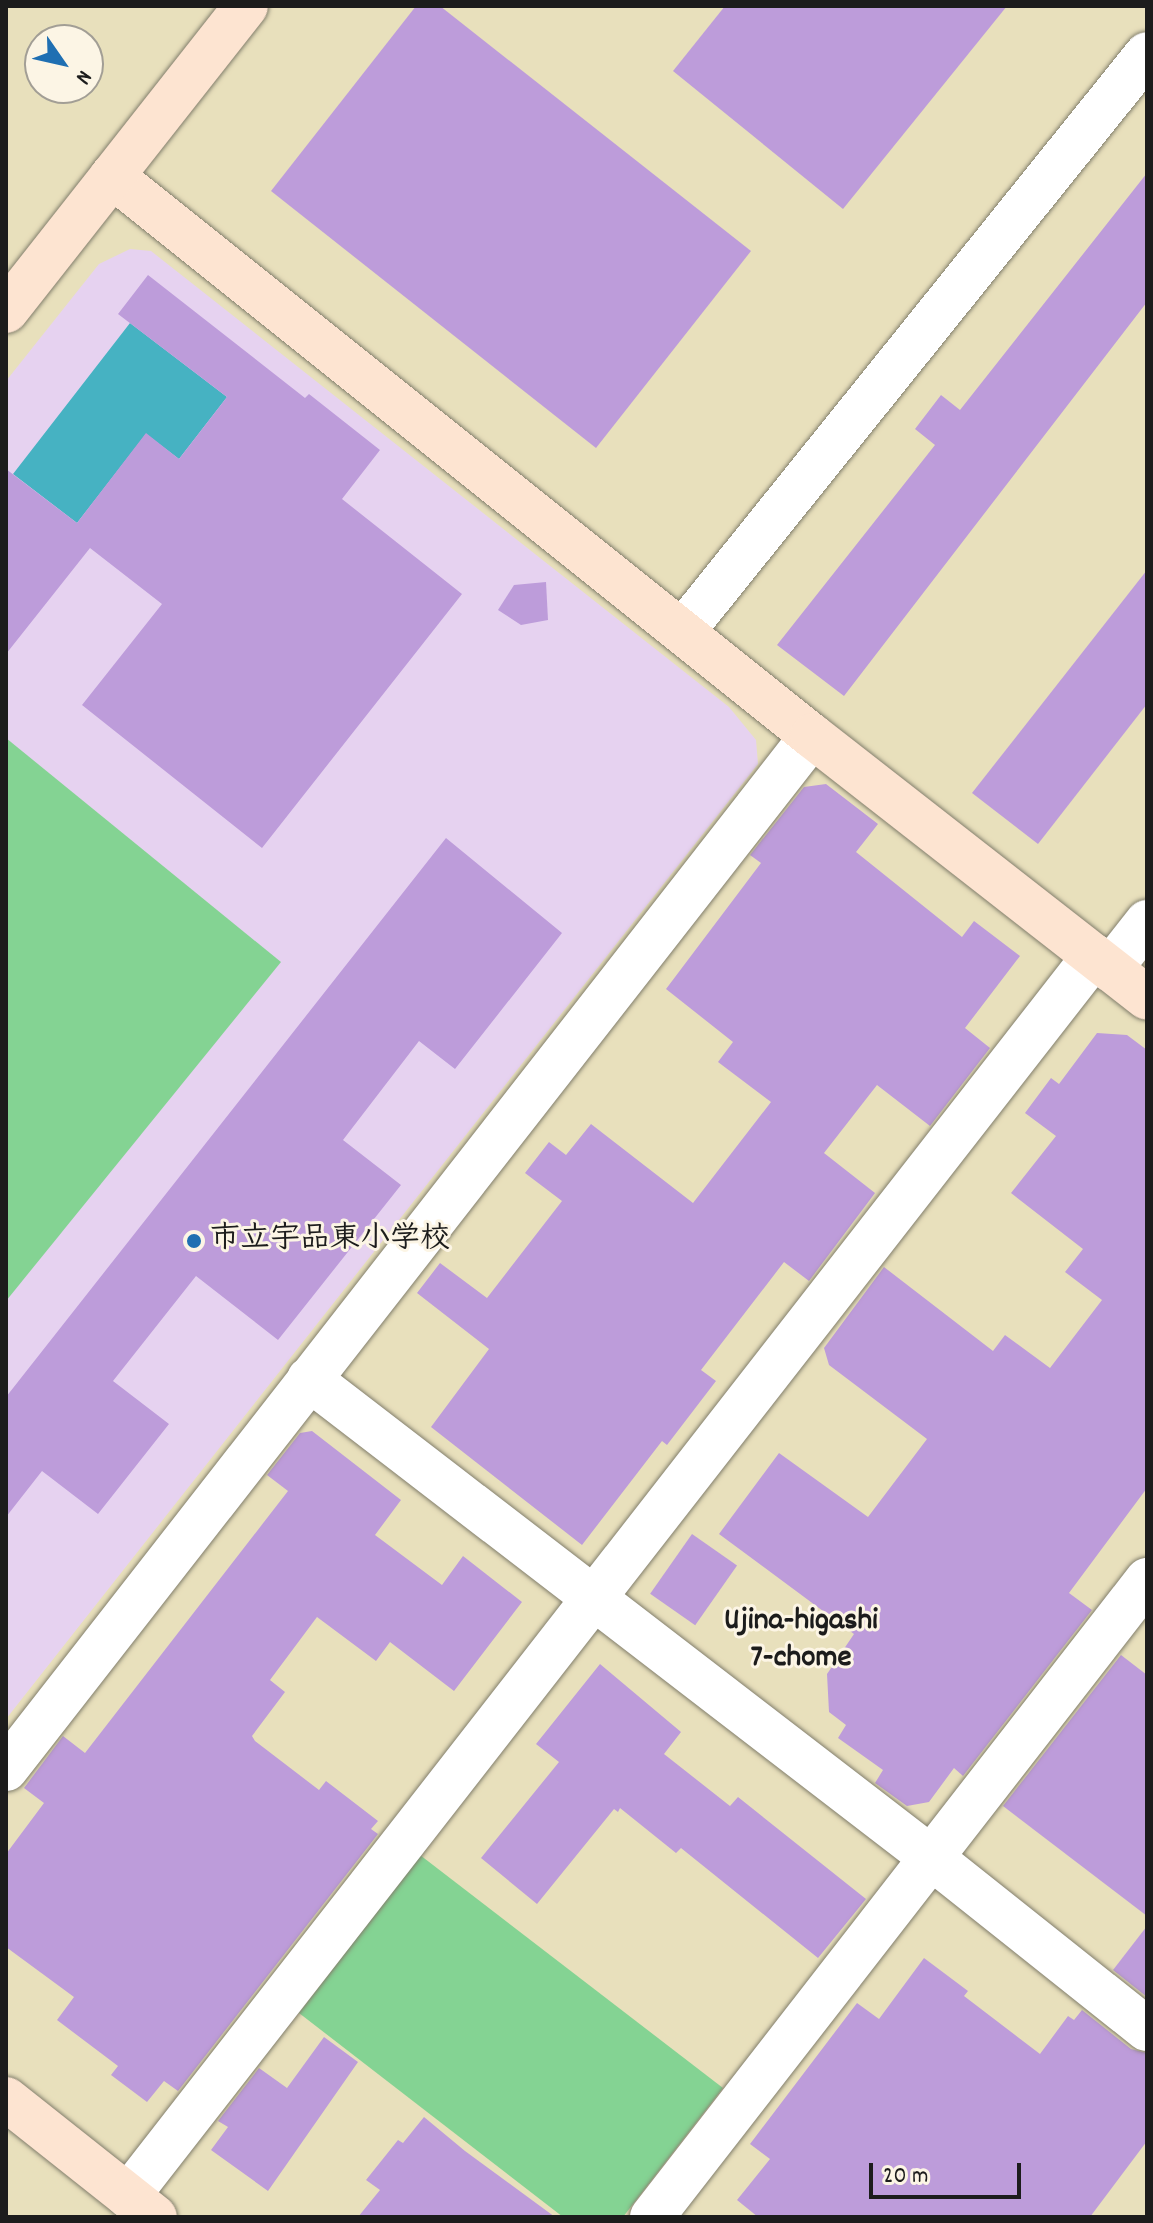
<!DOCTYPE html>
<meta charset="utf-8">
<style>
body{margin:0}
#map{position:relative;width:1153px;height:2223px;overflow:hidden;background:#e8e0bc;font-family:Dekko,"Klee One",sans-serif}
div>[style]{position:absolute}
.built>*{inset:0;background:#e6d2f0}
.green>*{inset:0;background:#84d393}
.water>*{inset:0;background:#46b2c2}
.building>*{inset:0;background:#bd9cda;transform-origin:0 0}
.roads{filter:drop-shadow(0 0 2px #827e6c) drop-shadow(0 0 2px #827e6c)}
.street>*{height:44px;margin:-22px;padding:0 22px;transform-origin:22px;border-radius:22px;background:#fff}
.secondary>*{height:44px;margin:-22px;padding:0 22px;transform-origin:22px;border-radius:22px;background:#fde4d1}
.dots>*{width:22px;height:22px;translate:-50% -50%;box-sizing:border-box;border:4px solid #fcf5e5;border-radius:50%}
span{translate:-50% -50%;white-space:nowrap;text-align:center;line-height:1.15;-webkit-text-stroke:6px #fcf5e5;paint-order:stroke}
.poi-label{font-size:30px;color:#1c1c1c;font-weight:700}
.left{translate:0 -50%;text-align:left}
.neighbourhood-label{font-size:32px;color:#1c1c1c;font-weight:700}
.frame{position:absolute;inset:0;border:8px solid #1c1c1c;pointer-events:none}
.north{position:absolute;left:24px;top:24px;width:80px;height:80px;box-sizing:border-box;background:#fcf5e5;border:2px solid #a29e95;border-radius:50%;rotate:124deg;font-size:22px;font-weight:700;line-height:32px;text-align:center;color:#1c1c1c}
.north::after{content:'';display:block;margin:auto;width:28px;height:36px;background:#1f6fb2;clip-path:polygon(50% 0,100% 100%,50% 72%,0 100%)}
.scale{position:absolute;left:869px;top:2163px;width:152px;height:36px;box-sizing:border-box;border:4px solid #1c1c1c;border-top:0;padding-left:10px;font-size:24px;line-height:28px;white-space:nowrap;color:#1c1c1c;-webkit-text-stroke:6px #fcf5e5;paint-order:stroke}
</style>
<div id="map">
<div class="built">
<i style="clip-path:polygon(130px 249px,151px 251px,729px 707px,756px 740px,758px 764px,6px 1719px,6px 381px,99px 264px)"></i>
</div>
<div class="green">
<i style="clip-path:polygon(6px 738px,281px 962px,6px 1301px)"></i>
<i style="clip-path:polygon(420px 1855px,723px 2088px,623px 2217px,563px 2217px,299px 2013px)"></i>
</div>
<div class="water">
<i style="clip-path:polygon(130px 323px,227px 397px,179px 459px,146px 434px,77px 523px,13px 474px)"></i>
</div>
<div class="building">
<i style="clip-path:polygon(416px 6px,440px 6px,751px 251px,596px 448px,271px 191px)"></i>
<i style="clip-path:polygon(725px 6px,1007px 6px,843px 209px,673px 71px)"></i>
<i style="clip-path:polygon(1147px 173px,1147px 302px,844px 696px,777px 645px,935px 445px,915px 429px,941px 395px,960px 410px)"></i>
<i style="clip-path:polygon(148px 275px,305px 398px,309px 394px,380px 450px,342px 499px,462px 594px,262px 848px,82px 705px,162px 604px,90px 548px,6px 654px,6px 469px,77px 523px,146px 433px,179px 459px,227px 397px,118px 314px)"></i>
<i style="clip-path:polygon(1147px 570px,1147px 704px,1038px 844px,972px 793px)"></i>
<i style="clip-path:polygon(546px 582px,548px 620px,521px 625px,498px 610px,514px 585px)"></i>
<i style="clip-path:polygon(826px 784px,878px 824px,856px 852px,962px 937px,974px 921px,1020px 956px,965px 1028px,990px 1048px,930px 1126px,877px 1085px,824px 1153px,875px 1193px,809px 1281px,784px 1262px,701px 1370px,716px 1381px,667px 1445px,662px 1441px,582px 1545px,431px 1427px,489px 1349px,417px 1293px,440px 1263px,487px 1298px,562px 1201px,525px 1173px,549px 1142px,566px 1155px,591px 1124px,693px 1203px,771px 1102px,718px 1062px,733px 1042px,666px 989px,761px 863px,750px 855px,804px 787px)"></i>
<i style="clip-path:polygon(446px 838px,562px 933px,455px 1069px,419px 1041px,343px 1140px,401px 1185px,278px 1340px,196px 1276px,113px 1381px,169px 1424px,98px 1514px,42px 1471px,6px 1517px,6px 1397px)"></i>
<i style="clip-path:polygon(1097px 1033px,1127px 1035px,1147px 1050px,1147px 1488px,1069px 1593px,1092px 1610px,963px 1776px,954px 1768px,929px 1802px,907px 1806px,875px 1783px,883px 1770px,838px 1738px,846px 1725px,829px 1712px,827px 1674px,854px 1634px,719px 1534px,779px 1453px,868px 1517px,927px 1439px,829px 1365px,824px 1348px,884px 1267px,993px 1351px,1005px 1335px,1050px 1368px,1102px 1300px,1065px 1272px,1083px 1249px,1011px 1193px,1056px 1136px,1025px 1113px,1051px 1078px,1059px 1084px)"></i>
<i style="clip-path:polygon(312px 1431px,401px 1500px,375px 1535px,442px 1585px,463px 1556px,522px 1602px,454px 1691px,390px 1642px,376px 1661px,317px 1617px,270px 1680px,285px 1692px,252px 1736px,255px 1741px,319px 1790px,326px 1781px,378px 1821px,371px 1829px,378px 1834px,178px 2091px,164px 2081px,147px 2102px,111px 2075px,118px 2066px,57px 2020px,74px 1997px,6px 1947px,6px 1854px,44px 1803px,24px 1788px,63px 1736px,85px 1753px,288px 1491px,267px 1475px,300px 1433px)"></i>
<i style="left:692px;top:1534px;width:55px;height:73px;rotate:35deg"></i>
<i style="clip-path:polygon(1121px 1655px,1147px 1675px,1147px 1916px,1003px 1806px)"></i>
<i style="clip-path:polygon(600px 1664px,681px 1732px,664px 1754px,730px 1806px,738px 1797px,866px 1899px,818px 1958px,681px 1848px,676px 1853px,620px 1808px,618px 1812px,614px 1809px,537px 1904px,481px 1858px,559px 1762px,536px 1744px)"></i>
<i style="clip-path:polygon(1147px 1926px,1147px 1997px,1113px 1970px)"></i>
<i style="clip-path:polygon(924px 1958px,968px 1991px,964px 1996px,1040px 2054px,1068px 2016px,1074px 2020px,1082px 2010px,1131px 2049px,1147px 2053px,1147px 2141px,1090px 2217px,758px 2217px,737px 2200px,770px 2159px,750px 2144px,857px 2003px,879px 2019px)"></i>
<i style="clip-path:polygon(324px 2037px,358px 2062px,268px 2191px,211px 2150px,228px 2127px,218px 2121px,259px 2068px,287px 2088px)"></i>
<i style="clip-path:polygon(424px 2117px,465px 2151px,555px 2217px,358px 2217px,380px 2190px,366px 2180px,398px 2140px,403px 2143px)"></i>
</div>
<div class="roads">
<div class="street">
<i style="left:683px;top:631px;width:740px;rotate:-51.2deg"></i>
<i style="left:1110px;top:969px;width:60px;rotate:-51.8deg"></i>
<i style="left:309px;top:1379px;width:787px;rotate:37.57deg"></i>
<i style="left:933px;top:1859px;width:273px;rotate:38.5deg"></i>
<i style="left:6px;top:1769px;width:1310px;rotate:-52.04deg"></i>
<i style="left:128px;top:2196px;width:1572px;rotate:-52.08deg"></i>
<i style="left:652px;top:2217px;width:807px;rotate:-52.15deg"></i>
</div>
<div class="secondary">
<i style="left:112px;top:176px;width:896px;rotate:38.66deg"></i>
<i style="left:812px;top:736px;width:425px;rotate:38deg"></i>
<i style="left:6px;top:311px;width:388px;rotate:-51.8deg"></i>
<i style="left:6px;top:2099px;width:190px;rotate:38.4deg"></i>
</div>
</div>
<div class="dots">
<i style="left:194px;top:1241px;background:#1f6fb2"></i>
</div>
<div class="poi-label">
<span class="left" style="left:210px;top:1241px">市立宇品東小学校</span>
</div>
<div class="neighbourhood-label">
<span style="left:801px;top:1641px">Ujina-higashi<br>7-chome</span>
</div>
<div class="frame"></div>
<div class="north">N</div>
<div class="scale">20 m</div>
</div>
